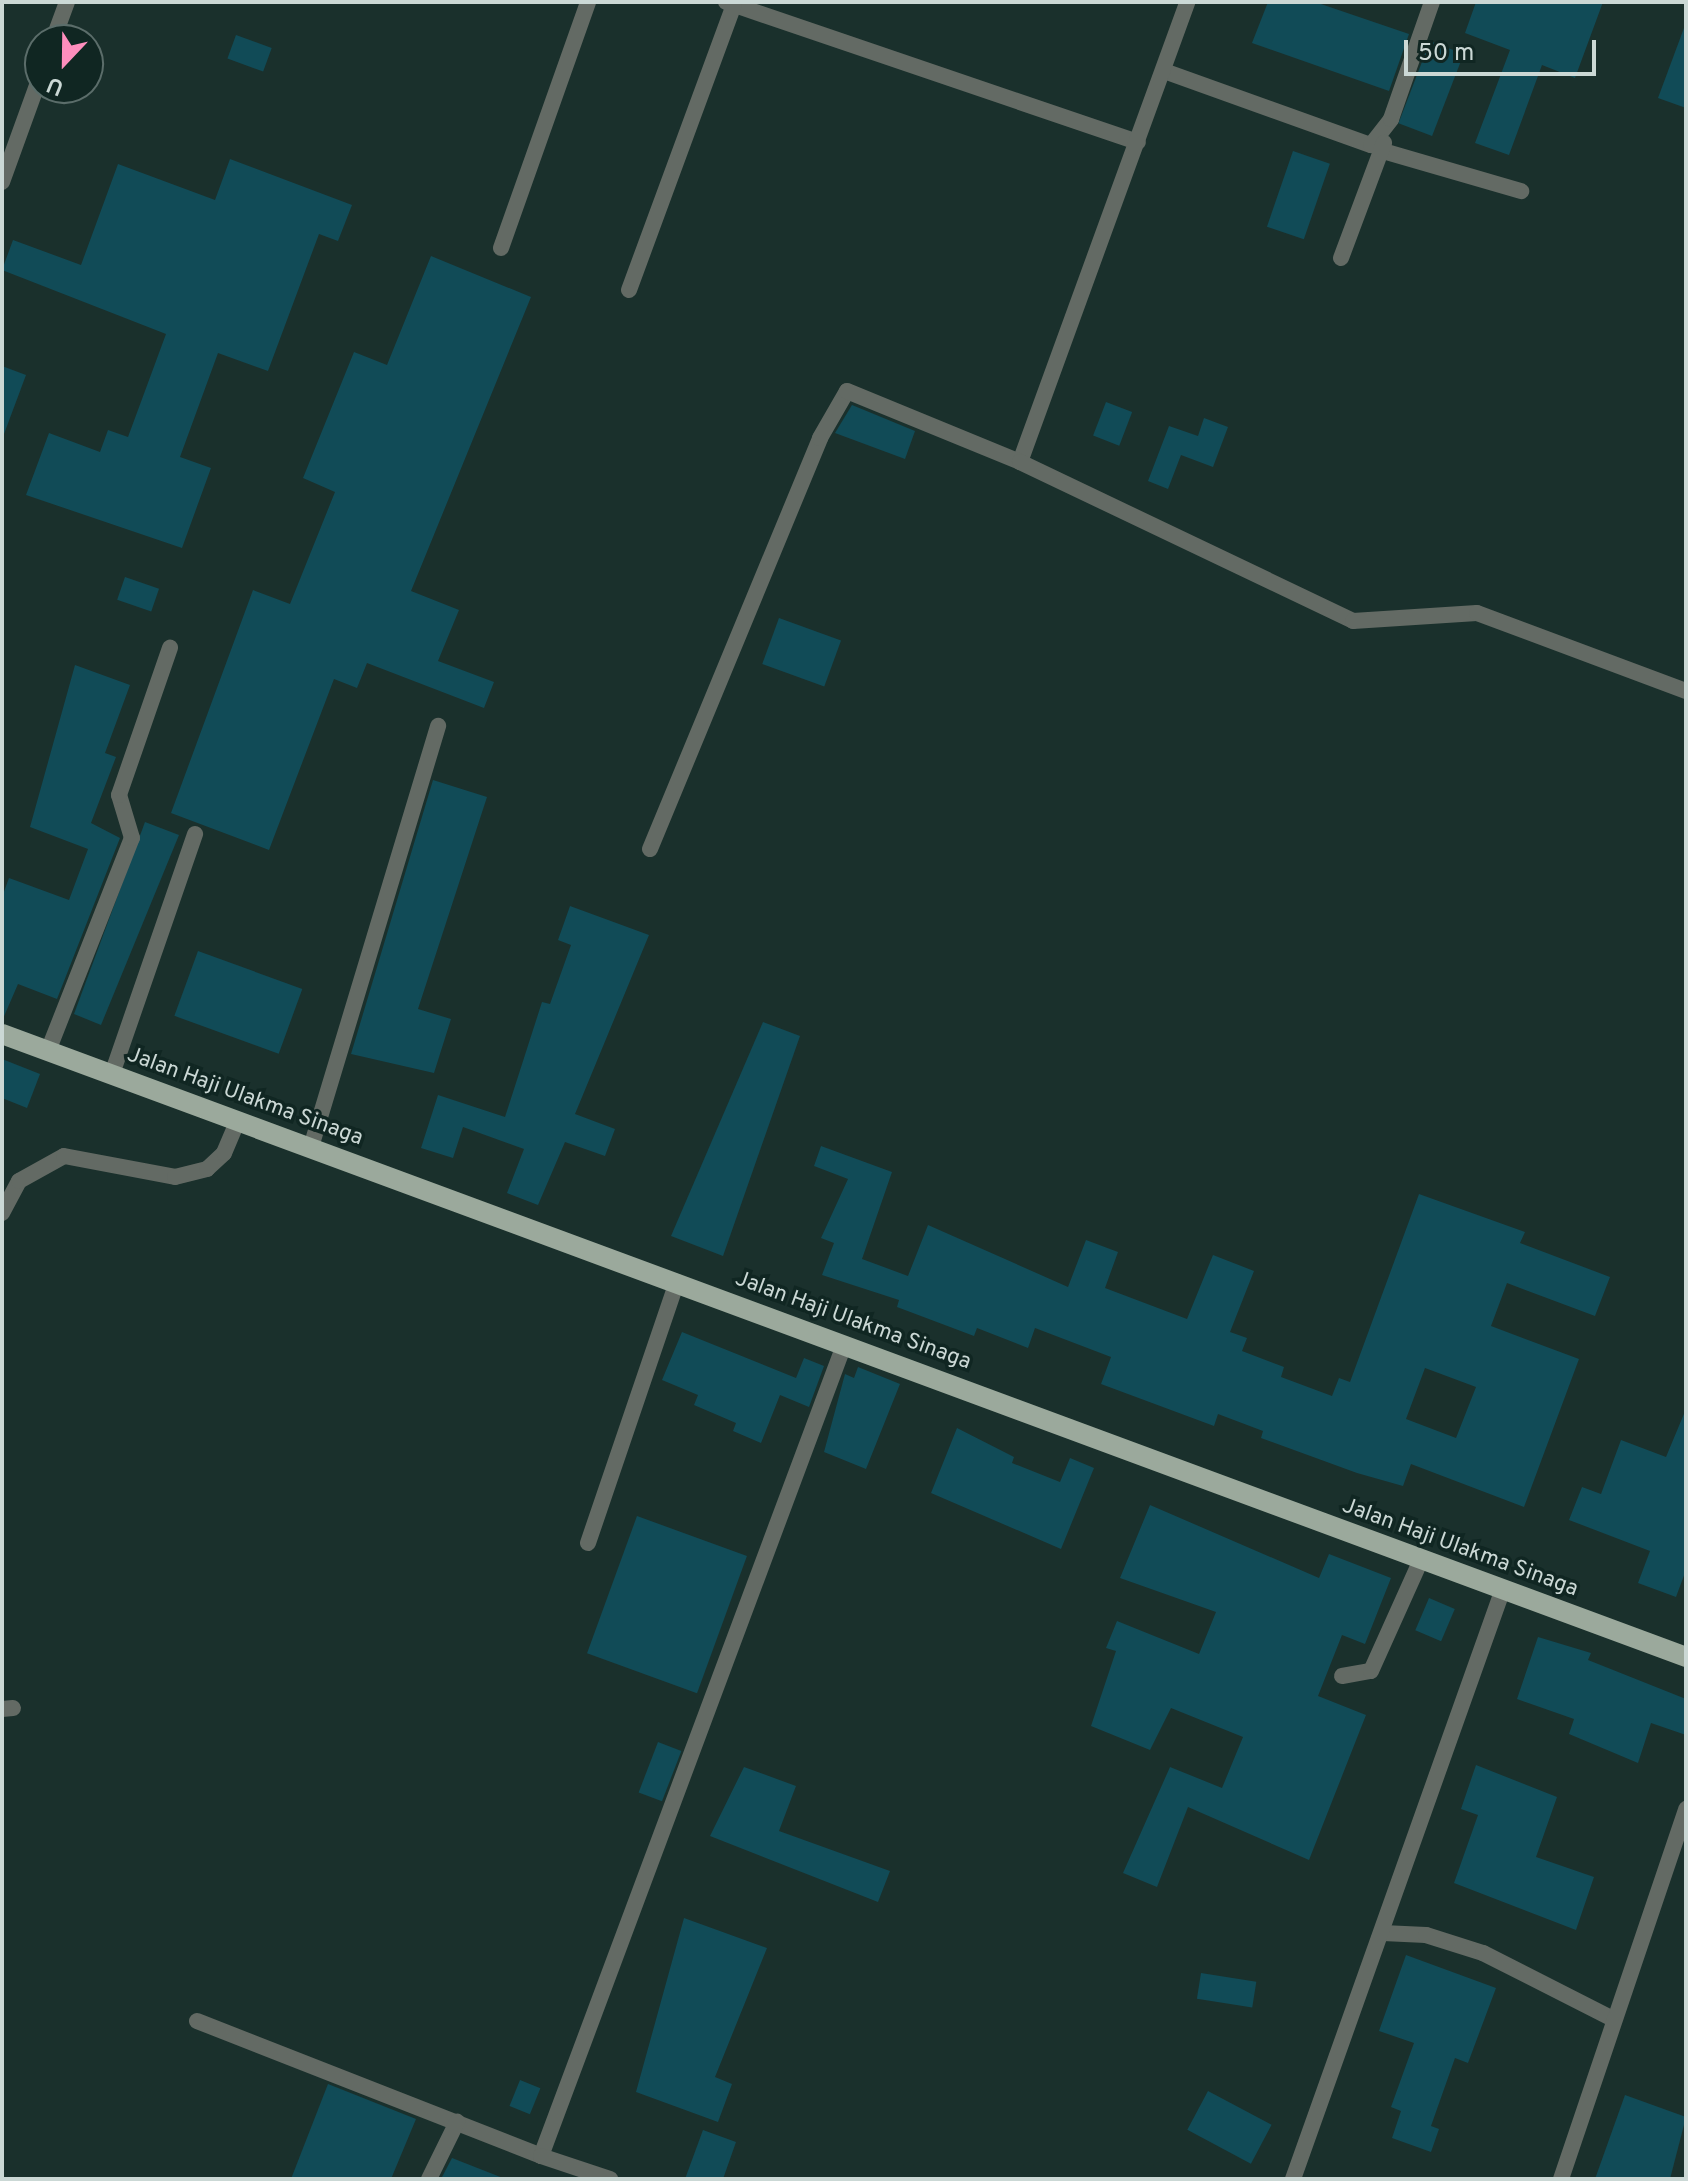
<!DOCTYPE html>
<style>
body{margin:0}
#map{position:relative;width:1688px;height:2181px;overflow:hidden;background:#1a302c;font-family:Overpass,sans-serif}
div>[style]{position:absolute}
.building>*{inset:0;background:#114b57;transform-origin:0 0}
.lane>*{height:16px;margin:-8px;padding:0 8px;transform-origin:8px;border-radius:8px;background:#636a64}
.street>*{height:16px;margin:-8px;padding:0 8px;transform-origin:8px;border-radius:8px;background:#636a64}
.primary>*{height:20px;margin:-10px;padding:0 10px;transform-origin:10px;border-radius:10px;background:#9ba99c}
span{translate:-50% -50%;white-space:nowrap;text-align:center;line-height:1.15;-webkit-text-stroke:7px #102622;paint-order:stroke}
.street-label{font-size:22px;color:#cbd8d5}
.frame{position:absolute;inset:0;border:4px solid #cbd8d5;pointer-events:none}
.north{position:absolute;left:24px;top:24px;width:80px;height:80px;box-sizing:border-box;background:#102622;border:2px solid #5b6d6a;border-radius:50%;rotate:202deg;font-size:22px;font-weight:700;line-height:32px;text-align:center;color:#cbd8d5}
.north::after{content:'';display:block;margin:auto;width:28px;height:36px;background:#fe8ebd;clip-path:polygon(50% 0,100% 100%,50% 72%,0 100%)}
.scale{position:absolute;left:1404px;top:40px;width:192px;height:36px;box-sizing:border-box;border:4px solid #cbd8d5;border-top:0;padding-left:10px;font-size:24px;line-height:28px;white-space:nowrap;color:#cbd8d5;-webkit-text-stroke:6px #102622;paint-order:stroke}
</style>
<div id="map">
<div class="building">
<i style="clip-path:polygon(1268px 2px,1315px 2px,1409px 34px,1389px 91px,1252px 43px)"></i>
<i style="clip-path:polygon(1476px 2px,1603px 2px,1575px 78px,1542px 65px,1509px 155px,1475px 143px,1510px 50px,1465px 33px)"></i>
<i style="clip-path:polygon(1684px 28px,1686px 29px,1686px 108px,1658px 98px)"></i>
<i style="left:236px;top:35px;width:38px;height:25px;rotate:20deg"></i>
<i style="left:1430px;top:41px;width:36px;height:88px;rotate:21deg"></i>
<i style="left:1293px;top:151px;width:39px;height:80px;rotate:19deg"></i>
<i style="clip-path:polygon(230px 159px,352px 205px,338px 241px,319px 234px,268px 371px,218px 353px,180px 457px,211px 468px,182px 548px,26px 495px,49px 433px,100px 452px,108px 430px,128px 437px,166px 334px,2px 270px,13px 240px,81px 265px,118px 164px,215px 200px)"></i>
<i style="clip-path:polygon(431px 256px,531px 297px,411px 591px,459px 610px,438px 661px,494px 682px,484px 708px,367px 663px,357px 688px,334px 679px,269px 850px,171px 813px,253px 590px,290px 604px,335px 492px,303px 478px,354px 352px,387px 365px)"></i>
<i style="clip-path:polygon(2px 366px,26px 375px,4px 434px,2px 433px)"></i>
<i style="left:1106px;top:402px;width:28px;height:36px;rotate:21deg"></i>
<i style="clip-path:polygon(852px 405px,915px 431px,905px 459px,835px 433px)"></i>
<i style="clip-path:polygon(1204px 418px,1228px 427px,1213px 467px,1181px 455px,1168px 489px,1148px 481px,1169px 426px,1198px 436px)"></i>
<i style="left:125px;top:577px;width:36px;height:24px;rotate:19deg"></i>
<i style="left:779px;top:618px;width:66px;height:49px;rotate:20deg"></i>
<i style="clip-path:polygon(75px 665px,130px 685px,105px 753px,116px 757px,91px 823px,120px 838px,57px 999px,18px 984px,2px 1021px,2px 897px,9px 878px,69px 900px,88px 849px,30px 827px)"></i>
<i style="clip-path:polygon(433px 780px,487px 797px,418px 1009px,451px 1019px,434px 1073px,351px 1054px)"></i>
<i style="clip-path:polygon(145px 822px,179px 835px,101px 1025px,74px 1014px)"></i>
<i style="clip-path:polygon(570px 906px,649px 935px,575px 1114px,615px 1129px,605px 1156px,565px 1142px,538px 1205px,507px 1193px,524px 1149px,463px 1127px,453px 1158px,421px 1148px,438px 1095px,505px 1117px,542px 1002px,550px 1004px,571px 945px,558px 940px)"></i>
<i style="left:198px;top:951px;width:111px;height:69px;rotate:20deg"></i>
<i style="clip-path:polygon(763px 1022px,800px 1036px,723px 1256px,671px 1236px)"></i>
<i style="clip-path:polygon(2px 1059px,40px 1074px,27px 1108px,2px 1098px)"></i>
<i style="clip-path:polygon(evenodd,821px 1146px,892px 1172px,862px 1259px,908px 1276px,928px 1225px,1068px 1287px,1086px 1240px,1118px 1252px,1105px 1288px,1187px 1319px,1213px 1255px,1254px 1271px,1230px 1332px,1247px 1338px,1242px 1351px,1284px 1367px,1281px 1377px,1332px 1396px,1339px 1378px,1350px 1382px,1419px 1194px,1525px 1232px,1520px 1243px,1610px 1277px,1595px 1316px,1507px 1283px,1491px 1326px,1579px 1359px,1524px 1507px,1411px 1464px,1403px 1486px,1357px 1473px,1261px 1438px,1263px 1431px,1218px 1414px,1214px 1426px,1101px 1384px,1111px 1357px,1035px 1328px,1028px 1348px,977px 1328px,974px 1336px,897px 1307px,899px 1300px,822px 1275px,834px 1243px,821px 1238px,848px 1179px,814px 1166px,821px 1146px,1425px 1368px,1476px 1387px,1456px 1438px,1406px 1419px,1425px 1368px)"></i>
<i style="clip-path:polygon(682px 1332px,796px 1378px,804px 1358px,824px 1366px,809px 1407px,780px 1395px,761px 1443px,733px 1431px,736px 1423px,694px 1405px,698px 1395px,662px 1380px)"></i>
<i style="clip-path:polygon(858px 1367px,900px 1384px,866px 1469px,824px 1452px,845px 1374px,854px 1378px)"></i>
<i style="clip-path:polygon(1686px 1409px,1686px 1570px,1676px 1597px,1638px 1583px,1650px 1551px,1569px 1520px,1582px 1487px,1601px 1494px,1621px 1440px,1666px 1457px)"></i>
<i style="clip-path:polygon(957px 1428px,1014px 1457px,1012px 1463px,1060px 1482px,1070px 1458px,1094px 1468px,1061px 1549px,931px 1493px)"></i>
<i style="clip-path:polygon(1150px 1505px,1319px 1578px,1329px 1554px,1391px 1578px,1365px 1644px,1342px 1635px,1318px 1696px,1366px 1715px,1309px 1860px,1188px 1807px,1157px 1887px,1123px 1873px,1170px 1767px,1222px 1788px,1243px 1737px,1171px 1708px,1150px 1750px,1091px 1726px,1116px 1651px,1106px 1648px,1117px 1621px,1199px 1654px,1216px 1612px,1120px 1578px)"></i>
<i style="left:637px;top:1516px;width:117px;height:146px;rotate:20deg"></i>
<i style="left:1429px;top:1598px;width:28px;height:35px;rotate:23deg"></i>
<i style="clip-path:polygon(1538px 1637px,1591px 1653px,1588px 1660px,1686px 1699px,1686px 1735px,1651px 1723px,1638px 1763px,1569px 1734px,1574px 1719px,1517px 1699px)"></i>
<i style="left:658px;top:1742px;width:25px;height:54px;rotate:21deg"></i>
<i style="clip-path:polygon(1476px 1765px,1557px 1797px,1536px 1857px,1594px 1877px,1576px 1930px,1454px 1883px,1478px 1815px,1461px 1809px)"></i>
<i style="clip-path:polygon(744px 1767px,796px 1786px,779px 1831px,890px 1871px,878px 1902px,710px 1836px)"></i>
<i style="clip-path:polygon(684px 1918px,767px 1948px,715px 2077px,732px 2084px,718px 2122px,636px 2092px)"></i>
<i style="clip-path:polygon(1406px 1955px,1496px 1988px,1468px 2063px,1455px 2058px,1431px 2126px,1439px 2129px,1431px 2152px,1392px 2138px,1401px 2111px,1391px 2107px,1414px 2043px,1379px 2031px)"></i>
<i style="left:1201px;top:1973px;width:56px;height:26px;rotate:9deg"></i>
<i style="left:520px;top:2080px;width:22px;height:28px;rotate:22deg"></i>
<i style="clip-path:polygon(328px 2084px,416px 2119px,391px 2179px,291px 2179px)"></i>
<i style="left:1208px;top:2091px;width:72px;height:44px;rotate:28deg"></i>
<i style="clip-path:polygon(1625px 2095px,1686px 2117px,1670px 2179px,1595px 2179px)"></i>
<i style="clip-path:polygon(703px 2130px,736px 2142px,723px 2179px,685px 2179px)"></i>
<i style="clip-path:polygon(452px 2158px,503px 2178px,502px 2179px,441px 2179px)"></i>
</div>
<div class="lane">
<i style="left:112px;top:1074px;width:254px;rotate:-70.9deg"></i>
<i style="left:311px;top:1147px;width:440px;rotate:-73.2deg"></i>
<i style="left:2px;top:1213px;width:36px;rotate:-62deg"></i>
<i style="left:19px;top:1181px;width:51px;rotate:-29.1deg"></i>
<i style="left:64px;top:1156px;width:113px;rotate:10.7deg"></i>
<i style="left:175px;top:1177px;width:33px;rotate:-14deg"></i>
<i style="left:207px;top:1169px;width:23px;rotate:-43deg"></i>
<i style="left:224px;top:1153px;width:36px;rotate:-67deg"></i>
<i style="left:588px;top:1543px;width:276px;rotate:-71.2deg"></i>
<i style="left:2px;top:1709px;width:11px;rotate:-5deg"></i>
</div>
<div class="street">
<i style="left:726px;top:2px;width:435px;rotate:18.8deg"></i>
<i style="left:53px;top:40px;width:40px;rotate:-69.8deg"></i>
<i style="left:1164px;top:71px;width:220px;rotate:19.7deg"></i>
<i style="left:1371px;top:145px;width:33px;rotate:-52deg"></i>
<i style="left:1391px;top:119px;width:124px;rotate:-70.7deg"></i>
<i style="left:1383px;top:151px;width:144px;rotate:16.2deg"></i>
<i style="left:2px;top:182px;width:112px;rotate:-70.1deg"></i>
<i style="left:501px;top:248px;width:261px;rotate:-70.5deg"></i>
<i style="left:1341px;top:258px;width:123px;rotate:-69.5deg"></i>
<i style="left:629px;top:290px;width:304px;rotate:-69.8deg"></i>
<i style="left:1020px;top:462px;width:489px;rotate:-70deg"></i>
<i style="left:650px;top:849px;width:445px;rotate:-67.5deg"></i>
<i style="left:820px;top:438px;width:54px;rotate:-60.1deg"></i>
<i style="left:847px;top:391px;width:187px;rotate:22.3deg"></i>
<i style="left:1020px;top:462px;width:369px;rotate:25.5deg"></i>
<i style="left:1353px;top:621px;width:124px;rotate:-3.7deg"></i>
<i style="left:1477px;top:613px;width:223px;rotate:20.5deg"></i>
<i style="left:48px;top:1051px;width:229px;rotate:-68.5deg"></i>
<i style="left:132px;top:838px;width:45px;rotate:-106.8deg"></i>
<i style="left:119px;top:795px;width:156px;rotate:-70.9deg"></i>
<i style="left:1342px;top:1676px;width:29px;rotate:-10deg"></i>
<i style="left:1371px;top:1671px;width:122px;rotate:-65.8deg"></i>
<i style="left:1383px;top:1933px;width:43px;rotate:2.7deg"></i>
<i style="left:1426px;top:1935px;width:60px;rotate:17.5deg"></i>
<i style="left:1483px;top:1953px;width:146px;rotate:26.9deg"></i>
<i style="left:197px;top:2021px;width:370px;rotate:21.4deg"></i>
<i style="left:541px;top:2156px;width:866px;rotate:-69.51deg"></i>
<i style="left:541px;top:2156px;width:73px;rotate:18.4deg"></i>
<i style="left:429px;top:2179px;width:64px;rotate:-63.8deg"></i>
<i style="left:1293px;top:2179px;width:626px;rotate:-70.41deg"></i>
<i style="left:1561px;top:2179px;width:391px;rotate:-71.3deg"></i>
</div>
<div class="primary">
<i style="left:2px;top:1034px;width:1796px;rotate:20.3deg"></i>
</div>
<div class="street-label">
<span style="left:245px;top:1097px;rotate:20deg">Jalan Haji Ulakma Sinaga</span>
<span style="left:853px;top:1321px;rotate:20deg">Jalan Haji Ulakma Sinaga</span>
<span style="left:1460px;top:1548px;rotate:20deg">Jalan Haji Ulakma Sinaga</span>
</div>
<div class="frame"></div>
<div class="north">U</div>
<div class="scale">50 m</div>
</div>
